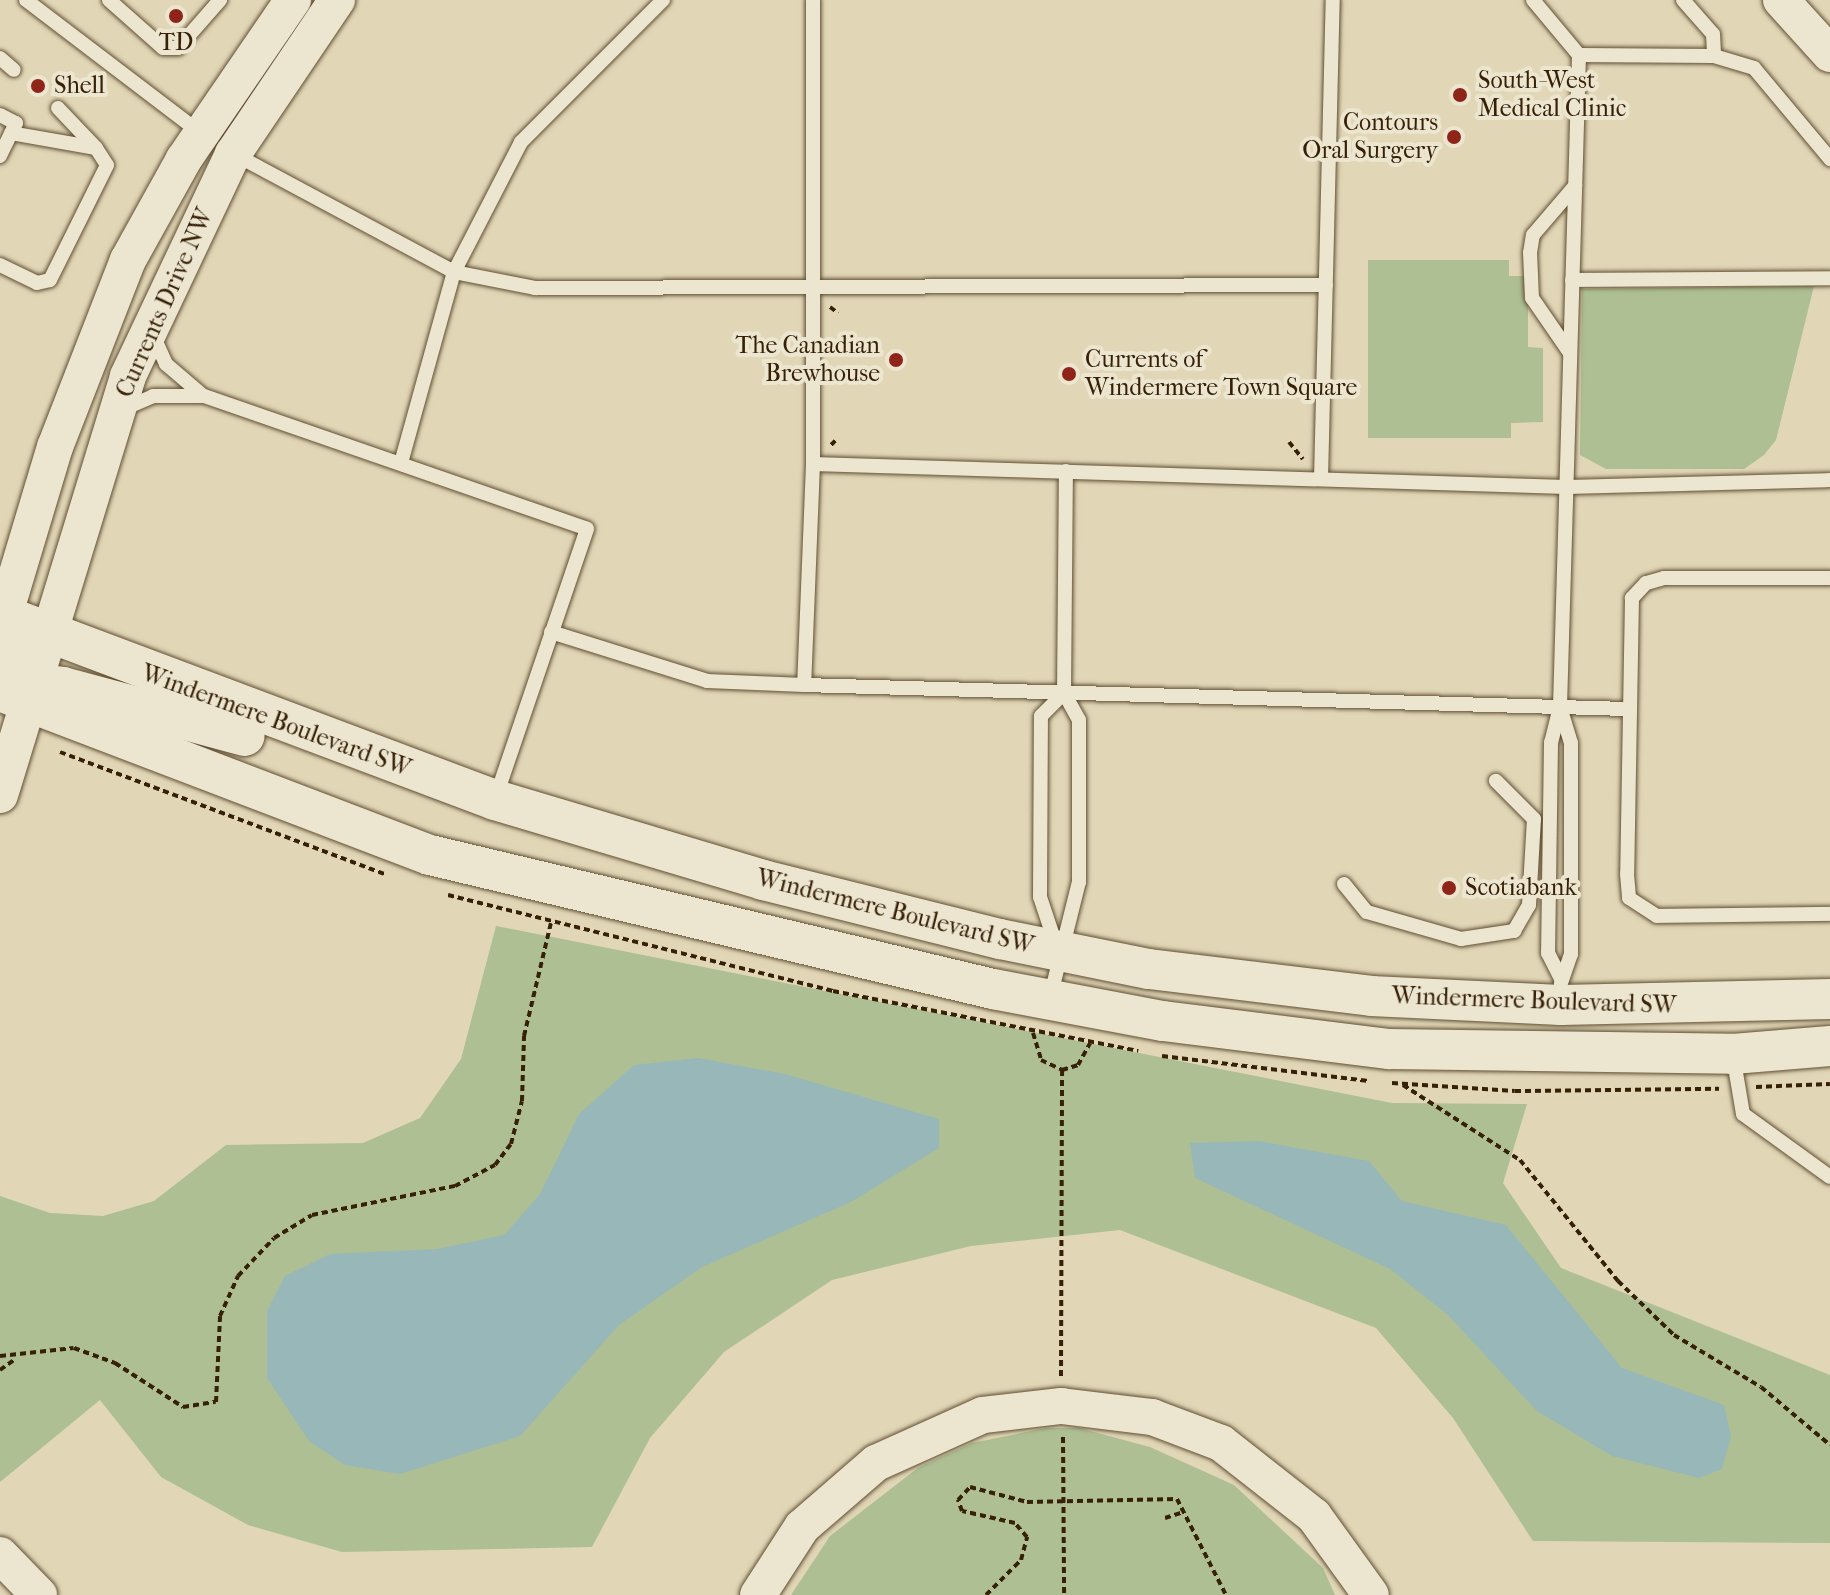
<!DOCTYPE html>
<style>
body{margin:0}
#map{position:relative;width:1830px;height:1595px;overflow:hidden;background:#e1d7b7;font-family:"IM FELL French Canon",serif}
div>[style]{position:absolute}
.green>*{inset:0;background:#adbf93}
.water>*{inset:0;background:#98b7b9}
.path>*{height:4px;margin-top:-2px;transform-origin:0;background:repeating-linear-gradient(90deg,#362006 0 6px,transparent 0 10px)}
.roads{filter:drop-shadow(0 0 2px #614e32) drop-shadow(0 0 2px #614e32)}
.service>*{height:14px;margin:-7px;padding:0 7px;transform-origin:7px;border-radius:7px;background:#ece5d0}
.tertiary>*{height:36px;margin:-18px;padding:0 18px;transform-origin:18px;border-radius:18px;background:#ece5d0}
.secondary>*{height:40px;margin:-20px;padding:0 20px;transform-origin:20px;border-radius:20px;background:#ece5d0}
.dots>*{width:22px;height:22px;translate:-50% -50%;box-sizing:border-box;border:4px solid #ece5d0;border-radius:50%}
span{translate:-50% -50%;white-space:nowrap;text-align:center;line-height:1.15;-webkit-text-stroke:8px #ece5d0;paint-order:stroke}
.poi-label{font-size:24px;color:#362006}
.left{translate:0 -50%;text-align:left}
.right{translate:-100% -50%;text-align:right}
.street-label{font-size:24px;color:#362006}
</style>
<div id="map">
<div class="green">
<i style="clip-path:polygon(1368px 260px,1509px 260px,1509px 276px,1528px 276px,1528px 347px,1543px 348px,1543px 422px,1511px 423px,1511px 438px,1368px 438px)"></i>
<i style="clip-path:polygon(1814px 286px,1776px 440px,1764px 455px,1744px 469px,1606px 469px,1580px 455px,1582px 289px)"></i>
<i style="clip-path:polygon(496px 926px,1392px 1103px,1527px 1104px,1503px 1183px,1561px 1268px,1830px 1375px,1830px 1543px,1533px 1541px,1453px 1418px,1376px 1328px,1120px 1230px,971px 1246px,832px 1280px,724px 1352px,650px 1438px,592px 1547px,342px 1552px,248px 1525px,161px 1477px,100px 1400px,0 1482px,0 1196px,50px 1213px,103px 1216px,154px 1201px,226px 1145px,363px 1143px,420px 1118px,461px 1059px)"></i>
<i style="clip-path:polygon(1046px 1428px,1079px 1428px,1150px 1447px,1234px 1485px,1323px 1568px,1335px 1595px,791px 1595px,830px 1536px,919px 1467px,972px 1443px)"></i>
</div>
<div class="water">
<i style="clip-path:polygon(698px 1058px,785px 1074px,939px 1119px,939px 1148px,851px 1202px,702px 1267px,619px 1325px,520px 1436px,400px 1474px,345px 1465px,309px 1441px,267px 1378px,267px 1311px,285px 1276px,330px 1254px,437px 1249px,504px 1235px,540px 1194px,579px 1114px,634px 1065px)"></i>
<i style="clip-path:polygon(1259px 1141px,1369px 1161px,1402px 1201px,1506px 1225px,1622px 1368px,1724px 1405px,1731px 1436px,1722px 1469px,1699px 1478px,1612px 1456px,1537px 1411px,1448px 1315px,1390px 1269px,1195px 1178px,1190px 1143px)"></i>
</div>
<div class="path">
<i style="left:830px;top:307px;width:10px;rotate:37deg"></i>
<i style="left:1289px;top:442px;width:22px;rotate:51deg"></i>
<i style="left:831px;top:445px;width:10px;rotate:-45deg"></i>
<i style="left:60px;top:752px;width:349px;rotate:20.6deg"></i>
<i style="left:448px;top:895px;width:397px;rotate:14deg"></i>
<i style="left:833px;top:991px;width:311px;rotate:11.1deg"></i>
<i style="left:1033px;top:1033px;width:28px;rotate:73deg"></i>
<i style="left:1041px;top:1060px;width:23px;rotate:25deg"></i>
<i style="left:1062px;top:1070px;width:17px;rotate:-17deg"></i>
<i style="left:1078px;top:1065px;width:25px;rotate:-61deg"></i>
<i style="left:1162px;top:1056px;width:208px;rotate:6.9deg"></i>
<i style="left:1392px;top:1083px;width:123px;rotate:3.7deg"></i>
<i style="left:1515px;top:1091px;width:204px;rotate:-0.6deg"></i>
<i style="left:1403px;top:1085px;width:139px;rotate:32.7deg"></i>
<i style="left:1520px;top:1160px;width:156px;rotate:51deg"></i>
<i style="left:1618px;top:1281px;width:78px;rotate:44deg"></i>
<i style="left:1674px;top:1335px;width:101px;rotate:30.9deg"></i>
<i style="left:1761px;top:1387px;width:90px;rotate:40deg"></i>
<i style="left:1756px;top:1087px;width:74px;rotate:-2.3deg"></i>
<i style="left:0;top:1356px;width:74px;rotate:-6.2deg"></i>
<i style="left:74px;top:1348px;width:44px;rotate:20.1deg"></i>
<i style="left:115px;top:1363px;width:81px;rotate:32.9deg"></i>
<i style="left:183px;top:1407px;width:33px;rotate:-9deg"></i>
<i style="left:216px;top:1402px;width:86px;rotate:-87.3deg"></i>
<i style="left:220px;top:1316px;width:44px;rotate:-65.8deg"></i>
<i style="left:238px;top:1276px;width:52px;rotate:-46.5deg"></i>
<i style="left:274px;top:1238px;width:44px;rotate:-31.2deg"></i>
<i style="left:312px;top:1215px;width:146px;rotate:-11.5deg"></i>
<i style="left:455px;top:1186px;width:45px;rotate:-27.7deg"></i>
<i style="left:495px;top:1165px;width:26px;rotate:-53deg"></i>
<i style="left:511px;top:1144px;width:44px;rotate:-75.7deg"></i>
<i style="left:522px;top:1101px;width:65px;rotate:-88.2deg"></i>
<i style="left:524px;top:1036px;width:116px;rotate:-76.6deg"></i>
<i style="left:0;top:1370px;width:17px;rotate:-36deg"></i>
<i style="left:1061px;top:1376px;width:306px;rotate:-89.8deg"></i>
<i style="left:1063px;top:1437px;width:158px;rotate:89.6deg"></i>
<i style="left:1165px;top:1518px;width:20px;rotate:-18deg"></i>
<i style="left:986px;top:1595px;width:49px;rotate:-45deg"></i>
<i style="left:1021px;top:1560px;width:24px;rotate:-75deg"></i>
<i style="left:1027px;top:1537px;width:18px;rotate:-131deg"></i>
<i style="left:1015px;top:1523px;width:54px;rotate:-167.2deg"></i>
<i style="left:962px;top:1511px;width:12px;rotate:-110deg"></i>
<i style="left:958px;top:1500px;width:18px;rotate:-47deg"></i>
<i style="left:970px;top:1487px;width:59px;rotate:14.7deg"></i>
<i style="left:1027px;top:1502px;width:150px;rotate:-1.1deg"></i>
<i style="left:1177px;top:1499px;width:108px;rotate:63deg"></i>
</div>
<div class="roads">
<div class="service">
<i style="left:26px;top:0;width:223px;rotate:37.3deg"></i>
<i style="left:109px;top:0;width:72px;rotate:41.6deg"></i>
<i style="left:163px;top:48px;width:15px"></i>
<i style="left:178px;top:48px;width:64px;rotate:-48.8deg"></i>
<i style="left:813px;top:0;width:464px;rotate:90deg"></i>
<i style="left:813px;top:464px;width:221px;rotate:92.3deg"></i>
<i style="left:804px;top:685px;width:824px;rotate:1.67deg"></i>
<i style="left:1533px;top:0;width:72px;rotate:50.1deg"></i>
<i style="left:1579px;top:55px;width:652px;rotate:91.67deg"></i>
<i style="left:1560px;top:707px;width:36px;rotate:104deg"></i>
<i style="left:1551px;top:742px;width:211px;rotate:90.8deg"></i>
<i style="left:1548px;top:953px;width:28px;rotate:63deg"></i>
<i style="left:1683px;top:0;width:45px;rotate:48.6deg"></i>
<i style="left:1713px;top:34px;width:22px;rotate:87deg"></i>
<i style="left:1579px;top:55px;width:135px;rotate:0.4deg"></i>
<i style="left:1714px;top:56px;width:42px;rotate:16.7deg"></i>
<i style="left:1754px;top:68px;width:119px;rotate:50.1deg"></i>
<i style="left:0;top:58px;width:18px;rotate:41deg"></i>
<i style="left:58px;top:108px;width:55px;rotate:46.5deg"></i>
<i style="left:0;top:115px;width:18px;rotate:27deg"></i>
<i style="left:16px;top:123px;width:37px;rotate:116deg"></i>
<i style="left:234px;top:154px;width:250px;rotate:28.2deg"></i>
<i style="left:454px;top:272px;width:83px;rotate:11.2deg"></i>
<i style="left:535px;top:288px;width:791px;rotate:-0.22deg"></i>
<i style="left:0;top:265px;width:41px;rotate:25.9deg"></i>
<i style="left:37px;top:283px;width:13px;rotate:-13deg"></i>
<i style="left:50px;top:280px;width:128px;rotate:-63.6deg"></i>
<i style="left:107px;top:165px;width:20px;rotate:-123deg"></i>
<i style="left:96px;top:148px;width:86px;rotate:-170deg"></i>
<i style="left:1572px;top:280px;width:258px;rotate:-0.4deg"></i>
<i style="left:154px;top:337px;width:30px;rotate:66deg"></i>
<i style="left:166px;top:364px;width:45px;rotate:40.5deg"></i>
<i style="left:1570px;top:353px;width:67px;rotate:-124.6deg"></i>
<i style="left:1532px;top:298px;width:45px;rotate:-92.5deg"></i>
<i style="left:1530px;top:253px;width:18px;rotate:-81deg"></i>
<i style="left:1533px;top:235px;width:65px;rotate:-49.4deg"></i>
<i style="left:123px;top:409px;width:33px;rotate:-23deg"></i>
<i style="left:153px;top:396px;width:51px"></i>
<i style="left:204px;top:396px;width:405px;rotate:19.1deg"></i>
<i style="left:587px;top:529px;width:285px;rotate:108.8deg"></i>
<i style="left:401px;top:463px;width:198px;rotate:-74.5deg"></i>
<i style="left:454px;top:272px;width:146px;rotate:-62.7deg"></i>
<i style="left:521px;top:142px;width:201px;rotate:-45deg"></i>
<i style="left:813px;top:464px;width:754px;rotate:1.75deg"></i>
<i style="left:1567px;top:487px;width:263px;rotate:-1.5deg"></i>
<i style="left:1321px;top:479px;width:479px;rotate:-88.6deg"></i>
<i style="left:1830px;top:578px;width:166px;rotate:180deg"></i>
<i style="left:1664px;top:578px;width:19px;rotate:164deg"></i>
<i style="left:1646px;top:583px;width:21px;rotate:133deg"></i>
<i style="left:1632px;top:598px;width:276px;rotate:91deg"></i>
<i style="left:1627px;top:874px;width:24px;rotate:85deg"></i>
<i style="left:1629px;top:898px;width:33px;rotate:33deg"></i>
<i style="left:1657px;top:916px;width:173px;rotate:-0.7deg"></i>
<i style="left:551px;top:632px;width:164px;rotate:17.4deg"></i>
<i style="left:707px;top:681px;width:97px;rotate:2.4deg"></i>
<i style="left:1560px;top:707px;width:38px;rotate:73deg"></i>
<i style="left:1571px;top:743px;width:211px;rotate:90deg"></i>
<i style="left:1571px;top:954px;width:31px;rotate:109deg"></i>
<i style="left:1344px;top:884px;width:36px;rotate:51deg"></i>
<i style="left:1367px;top:912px;width:98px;rotate:16deg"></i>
<i style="left:1461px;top:939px;width:54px;rotate:-8.6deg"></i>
<i style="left:1514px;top:931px;width:30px;rotate:-60deg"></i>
<i style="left:1529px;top:905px;width:86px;rotate:-86.7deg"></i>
<i style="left:1534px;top:819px;width:54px;rotate:-135deg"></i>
<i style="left:1056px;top:945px;width:51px;rotate:-108.4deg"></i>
<i style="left:1040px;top:897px;width:181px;rotate:-89.7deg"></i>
<i style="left:1041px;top:716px;width:33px;rotate:-45deg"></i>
<i style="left:1050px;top:998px;width:120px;rotate:-76deg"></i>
<i style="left:1079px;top:882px;width:162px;rotate:-90deg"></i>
<i style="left:1079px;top:720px;width:31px;rotate:-119deg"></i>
<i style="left:1064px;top:693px;width:222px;rotate:-89.5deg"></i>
<i style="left:1733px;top:1055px;width:60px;rotate:80.4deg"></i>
<i style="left:1743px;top:1114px;width:107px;rotate:35.9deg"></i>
</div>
<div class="tertiary">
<i style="left:1781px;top:0;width:73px;rotate:47.8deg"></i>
<i style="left:0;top:630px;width:191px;rotate:-73.3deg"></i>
<i style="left:55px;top:447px;width:201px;rotate:-68.7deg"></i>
<i style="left:128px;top:260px;width:115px;rotate:-61deg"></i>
<i style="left:184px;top:159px;width:193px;rotate:-55.6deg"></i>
<i style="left:0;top:795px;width:438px;rotate:-73deg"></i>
<i style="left:128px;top:376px;width:246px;rotate:-64.7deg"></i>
<i style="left:233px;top:154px;width:186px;rotate:-56deg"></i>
<i style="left:0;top:1555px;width:56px;rotate:45.7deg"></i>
<i style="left:758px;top:1595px;width:81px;rotate:-57.1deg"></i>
<i style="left:802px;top:1527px;width:98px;rotate:-40.9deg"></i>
<i style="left:876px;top:1463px;width:117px;rotate:-24.2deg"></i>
<i style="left:983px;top:1415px;width:79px;rotate:-6.6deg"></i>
<i style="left:1061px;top:1406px;width:92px;rotate:6.9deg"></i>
<i style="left:1152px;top:1417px;width:74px;rotate:20.6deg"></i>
<i style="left:1221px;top:1443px;width:118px;rotate:38.1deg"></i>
<i style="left:1314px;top:1516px;width:97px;rotate:54.2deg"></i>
</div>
<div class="secondary">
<i style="left:0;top:614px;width:529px;rotate:20.59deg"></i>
<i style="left:495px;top:800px;width:280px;rotate:16.6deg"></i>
<i style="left:763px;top:880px;width:244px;rotate:14deg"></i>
<i style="left:1000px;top:939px;width:152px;rotate:11.4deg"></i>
<i style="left:1149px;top:969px;width:224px;rotate:6.9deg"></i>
<i style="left:1371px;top:996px;width:190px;rotate:2.7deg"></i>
<i style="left:1561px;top:1005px;width:269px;rotate:-1.3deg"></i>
<i style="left:0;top:647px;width:40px;rotate:-8.5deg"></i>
<i style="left:40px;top:641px;width:12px;rotate:-48deg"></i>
<i style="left:7px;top:680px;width:56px;rotate:7.1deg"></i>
<i style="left:63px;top:687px;width:188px;rotate:15.1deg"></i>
<i style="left:0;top:691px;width:460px;rotate:20.9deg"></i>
<i style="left:430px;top:855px;width:579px;rotate:13.39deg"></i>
<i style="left:993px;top:989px;width:173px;rotate:10.7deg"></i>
<i style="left:1163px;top:1021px;width:228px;rotate:7.1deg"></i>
<i style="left:1389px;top:1049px;width:344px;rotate:0.8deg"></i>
<i style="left:1733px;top:1054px;width:97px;rotate:-4.7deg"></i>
</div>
</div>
<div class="dots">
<i style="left:176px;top:16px;background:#8f2418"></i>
<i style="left:38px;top:86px;background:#8f2418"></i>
<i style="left:1460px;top:95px;background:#8f2418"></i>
<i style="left:1454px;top:137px;background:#8f2418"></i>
<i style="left:896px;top:360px;background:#8f2418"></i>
<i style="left:1069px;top:374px;background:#8f2418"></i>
<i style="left:1449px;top:888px;background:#8f2418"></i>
</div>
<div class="poi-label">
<span style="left:176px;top:43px">TD</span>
<span class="left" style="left:1478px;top:95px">South-West<br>Medical Clinic</span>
<span class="left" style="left:54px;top:86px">Shell</span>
<span class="right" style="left:1438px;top:137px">Contours<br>Oral Surgery</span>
<span class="right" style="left:880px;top:360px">The Canadian<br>Brewhouse</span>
<span class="left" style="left:1085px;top:374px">Currents of<br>Windermere Town Square</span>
<span class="left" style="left:1465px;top:888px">Scotiabank</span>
</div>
<div class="street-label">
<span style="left:165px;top:303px;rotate:-66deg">Currents Drive NW</span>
<span style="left:276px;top:721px;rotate:20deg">Windermere Boulevard SW</span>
<span style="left:895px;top:912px;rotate:14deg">Windermere Boulevard SW</span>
<span style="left:1534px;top:1001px;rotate:2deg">Windermere Boulevard SW</span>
</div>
</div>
